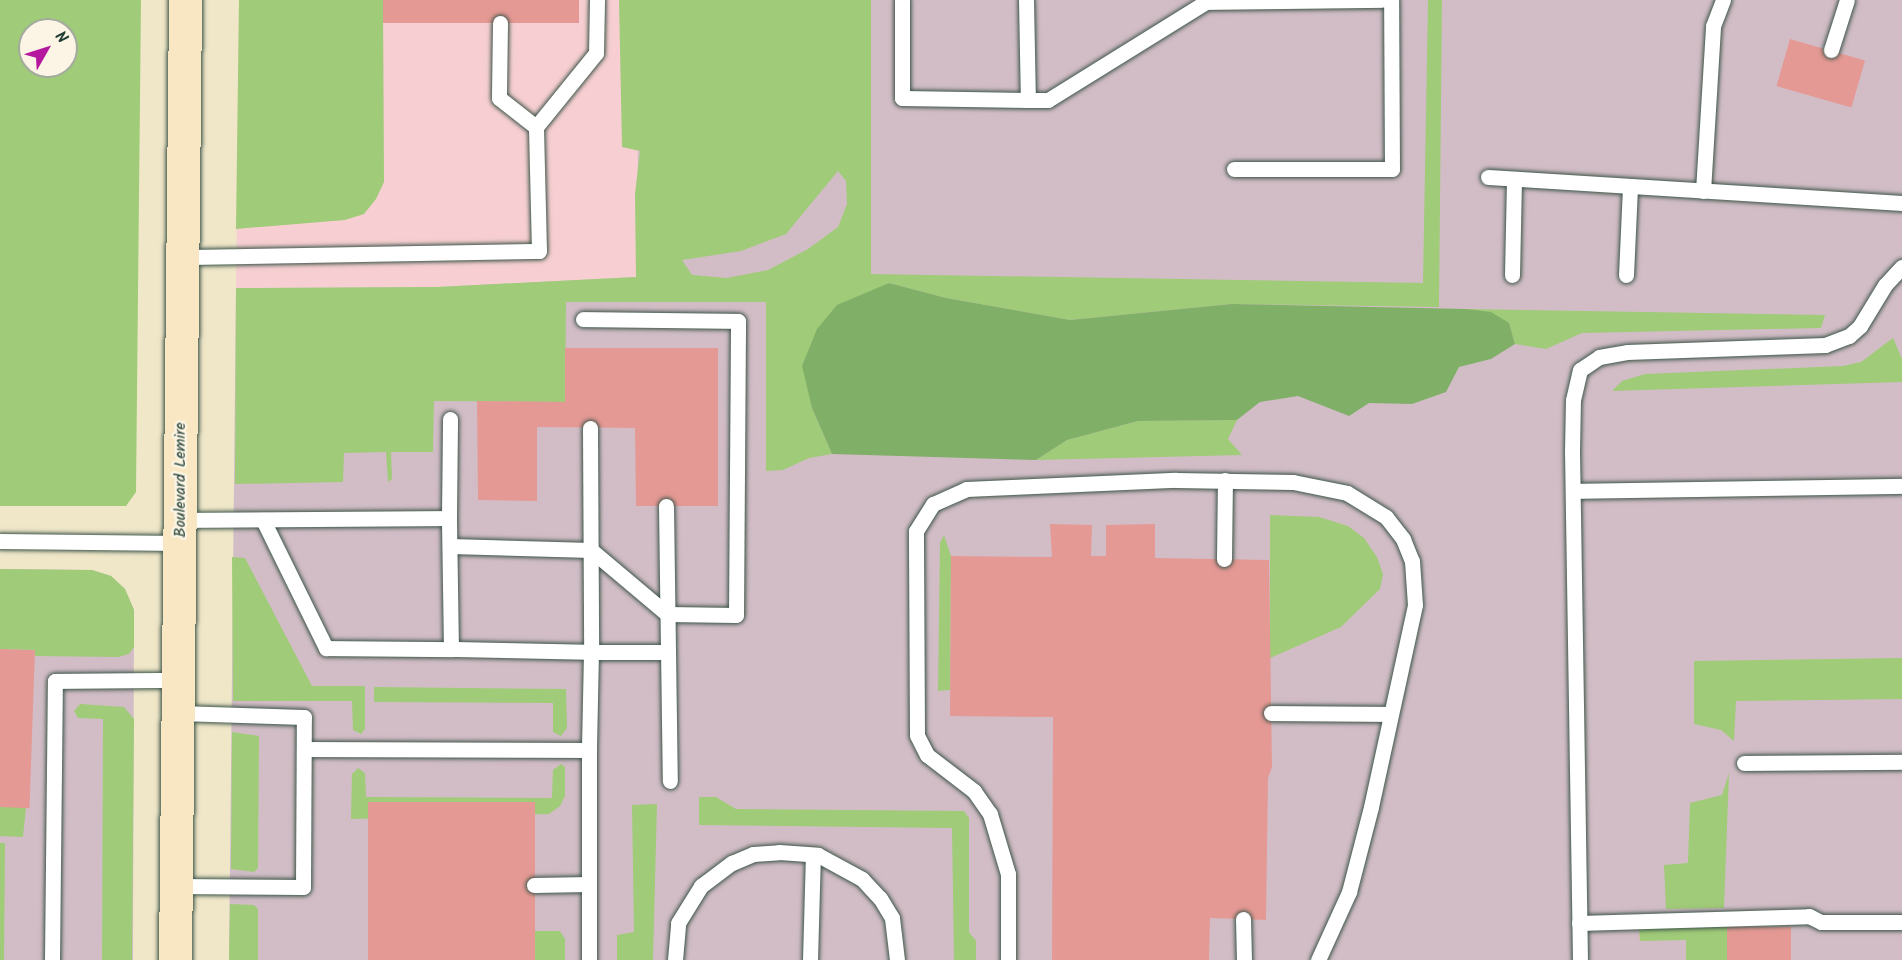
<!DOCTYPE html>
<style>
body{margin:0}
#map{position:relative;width:1902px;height:960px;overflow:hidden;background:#f0e7c9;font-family:Kalam,sans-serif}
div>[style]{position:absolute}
.built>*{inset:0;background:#f7cfd2}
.industrial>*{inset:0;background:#d2bdc6}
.green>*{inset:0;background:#a0cb78}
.forest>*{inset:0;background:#80af68}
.building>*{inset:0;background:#e59994;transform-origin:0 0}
.roads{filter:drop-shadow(0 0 2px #3e564a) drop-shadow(0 0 2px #3e564a)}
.service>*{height:15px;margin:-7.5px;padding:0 7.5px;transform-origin:7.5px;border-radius:7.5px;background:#fff}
.secondary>*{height:33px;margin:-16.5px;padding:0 16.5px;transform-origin:16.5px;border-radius:16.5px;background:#f9e7c3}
span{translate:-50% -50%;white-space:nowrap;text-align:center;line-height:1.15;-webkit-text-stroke:5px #fcf5e5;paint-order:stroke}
.street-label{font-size:16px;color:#1f3d34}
.north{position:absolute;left:18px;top:18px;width:60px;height:60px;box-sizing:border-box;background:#fcf5e5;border:2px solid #a4ab9e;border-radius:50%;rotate:51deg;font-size:16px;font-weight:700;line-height:24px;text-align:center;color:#1f3d34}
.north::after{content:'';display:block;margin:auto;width:21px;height:27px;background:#b5179e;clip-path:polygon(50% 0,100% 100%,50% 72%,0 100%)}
</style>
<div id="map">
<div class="built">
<i style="clip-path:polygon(239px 0,640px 0,636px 277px,437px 287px,236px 288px)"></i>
</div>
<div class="industrial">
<i style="clip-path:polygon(640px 0,1902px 0,1902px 960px,229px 960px,236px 288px,437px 287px,636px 277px)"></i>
<i style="clip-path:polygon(0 569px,92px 570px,111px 576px,125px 589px,134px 610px,133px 960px,0 960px)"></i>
</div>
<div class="green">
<i style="clip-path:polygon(evenodd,0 0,141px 0,136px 492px,126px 506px,0 506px,0 0,30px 30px,66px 30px,66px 66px,30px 66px,30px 30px)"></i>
<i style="clip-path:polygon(239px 0,383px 0,384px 182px,376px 199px,364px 214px,345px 220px,236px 229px)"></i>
<i style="clip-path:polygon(evenodd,619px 0,871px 0,871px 274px,1423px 283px,1428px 0,1442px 0,1439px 307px,1232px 304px,1070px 320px,946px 298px,889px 283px,812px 408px,832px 454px,809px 458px,783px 470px,766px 471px,766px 302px,566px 302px,565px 402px,434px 401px,433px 452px,391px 452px,392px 479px,388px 482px,386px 452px,344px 453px,343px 482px,235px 484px,236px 288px,437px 287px,636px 277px,635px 194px,640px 151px,622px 147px,619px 0,838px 171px,846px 181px,847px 204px,838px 227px,808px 249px,768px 270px,727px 278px,692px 275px,682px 260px,741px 251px,786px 234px,838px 171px)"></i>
<i style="clip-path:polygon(1466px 309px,1825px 315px,1821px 328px,1582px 333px,1546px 349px,1515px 344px,1509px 323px)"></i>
<i style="clip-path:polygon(1893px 338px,1902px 359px,1902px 382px,1612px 391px,1622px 381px,1645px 374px,1843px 366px,1861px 362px)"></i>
<i style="clip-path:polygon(1237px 420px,1228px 439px,1242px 455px,1036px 460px,1067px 440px,1138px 421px)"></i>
<i style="clip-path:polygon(1270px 515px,1319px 517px,1348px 526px,1364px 538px,1377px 557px,1383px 574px,1380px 589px,1341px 627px,1270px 658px)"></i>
<i style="clip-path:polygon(944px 535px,951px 556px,950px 690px,938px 691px,940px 543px)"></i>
<i style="clip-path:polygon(232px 557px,245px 558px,312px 686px,365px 686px,365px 729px,361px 734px,353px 730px,352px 701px,233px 701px)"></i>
<i style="clip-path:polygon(0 569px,92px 570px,111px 576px,125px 589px,134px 610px,134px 647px,129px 654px,118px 657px,35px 656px,35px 650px,0 649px)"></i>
<i style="clip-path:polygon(1902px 658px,1902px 699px,1736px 701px,1734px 741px,1721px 730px,1694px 724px,1694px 661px)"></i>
<i style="clip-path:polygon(374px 687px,566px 689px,567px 728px,561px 736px,553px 732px,553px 703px,374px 702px)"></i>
<i style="clip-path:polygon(80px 704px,124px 707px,134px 719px,132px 960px,102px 960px,103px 719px,78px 718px,74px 711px)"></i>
<i style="clip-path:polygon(232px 732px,259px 736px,258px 868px,254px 872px,231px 869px)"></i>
<i style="clip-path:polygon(561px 764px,565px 767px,565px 796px,560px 806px,549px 814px,351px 819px,352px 774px,358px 768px,365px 773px,366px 797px,552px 798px,553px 770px)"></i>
<i style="clip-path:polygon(1729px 773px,1724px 908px,1666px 909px,1664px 865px,1688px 863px,1690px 803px,1722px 795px)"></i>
<i style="clip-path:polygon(699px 797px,716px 797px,736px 809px,964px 811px,969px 818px,969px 932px,976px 941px,976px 960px,954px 960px,952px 828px,699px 825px)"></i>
<i style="clip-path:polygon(657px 804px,653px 960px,617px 960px,617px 935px,634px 932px,632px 805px)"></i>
<i style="clip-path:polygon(0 807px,26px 807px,23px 837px,0 836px)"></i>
<i style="clip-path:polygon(0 843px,5px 843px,4px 960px,0 960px)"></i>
<i style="clip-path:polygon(230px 904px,254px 905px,258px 909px,258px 960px,229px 960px)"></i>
<i style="clip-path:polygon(1727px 927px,1727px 960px,1686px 960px,1686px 940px,1640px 941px,1639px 929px)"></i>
<i style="clip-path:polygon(534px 931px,560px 931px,565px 939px,565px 960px,534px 960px)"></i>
</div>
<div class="forest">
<i style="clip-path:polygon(889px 283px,946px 298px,1070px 320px,1232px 304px,1466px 309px,1491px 312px,1509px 323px,1515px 344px,1491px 359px,1459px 367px,1446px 392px,1412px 404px,1369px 403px,1349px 416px,1298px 396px,1260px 402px,1237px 420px,1138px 421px,1067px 440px,1036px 460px,832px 454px,812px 408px,802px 366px,817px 329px,837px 305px)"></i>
</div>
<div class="building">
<i style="left:383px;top:0;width:196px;height:23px"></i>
<i style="left:1790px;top:39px;width:78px;height:49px;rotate:16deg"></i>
<i style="clip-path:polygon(565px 348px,718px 348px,718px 506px,636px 506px,635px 428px,537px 427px,537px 501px,478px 500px,477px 401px,565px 402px)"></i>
<i style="clip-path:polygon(1050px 524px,1092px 525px,1091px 556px,1106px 556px,1106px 525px,1155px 524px,1155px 558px,1269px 560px,1272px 767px,1268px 778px,1266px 920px,1210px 918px,1209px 960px,1052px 960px,1053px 717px,950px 716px,951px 556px,1052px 557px)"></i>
<i style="left:0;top:649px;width:35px;height:158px;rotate:2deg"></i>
<i style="left:368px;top:802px;width:167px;height:158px"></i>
<i style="left:1727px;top:927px;width:64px;height:33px"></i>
</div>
<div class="roads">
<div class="service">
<i style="left:902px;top:0;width:98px;rotate:90deg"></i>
<i style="left:902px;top:98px;width:126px;rotate:0.9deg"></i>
<i style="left:1028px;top:100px;width:20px"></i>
<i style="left:1048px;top:100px;width:186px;rotate:-31.8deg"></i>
<i style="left:1206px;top:2px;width:175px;rotate:-0.7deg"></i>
<i style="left:1026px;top:0;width:100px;rotate:88.9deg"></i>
<i style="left:500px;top:23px;width:75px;rotate:90.8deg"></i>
<i style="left:499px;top:98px;width:47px;rotate:38.1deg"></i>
<i style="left:1831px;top:50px;width:52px;rotate:-72.3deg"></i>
<i style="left:1234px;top:169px;width:158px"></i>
<i style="left:1392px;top:169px;width:169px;rotate:-90.3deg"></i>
<i style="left:1488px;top:177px;width:415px;rotate:3.6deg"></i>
<i style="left:1703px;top:191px;width:165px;rotate:-86.5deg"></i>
<i style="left:1713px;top:26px;width:28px;rotate:-69deg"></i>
<i style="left:183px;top:257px;width:356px;rotate:-1deg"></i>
<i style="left:539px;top:251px;width:124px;rotate:-91.4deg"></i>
<i style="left:536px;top:127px;width:95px;rotate:-51deg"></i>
<i style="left:596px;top:53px;width:53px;rotate:-88.9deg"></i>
<i style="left:1512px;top:275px;width:96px;rotate:-88.8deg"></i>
<i style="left:1626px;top:275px;width:89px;rotate:-87.4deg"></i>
<i style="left:590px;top:428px;width:224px;rotate:89.7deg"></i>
<i style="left:591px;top:652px;width:77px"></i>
<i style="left:1573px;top:491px;width:329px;rotate:-0.9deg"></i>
<i style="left:666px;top:506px;width:275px;rotate:89.2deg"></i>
<i style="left:181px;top:520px;width:268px;rotate:-0.4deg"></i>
<i style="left:449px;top:518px;width:99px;rotate:-89.4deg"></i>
<i style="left:263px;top:520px;width:143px;rotate:63.8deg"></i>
<i style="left:326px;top:648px;width:125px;rotate:0.5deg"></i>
<i style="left:451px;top:649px;width:131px;rotate:-90.9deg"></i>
<i style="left:0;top:541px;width:181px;rotate:0.6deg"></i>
<i style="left:450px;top:546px;width:141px;rotate:1.6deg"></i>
<i style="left:591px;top:550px;width:99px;rotate:40.1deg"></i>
<i style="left:667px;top:614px;width:69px;rotate:0.8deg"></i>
<i style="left:736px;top:615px;width:294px;rotate:-89.6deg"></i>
<i style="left:738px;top:321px;width:155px;rotate:-179.3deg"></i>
<i style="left:1224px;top:559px;width:79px;rotate:-89.3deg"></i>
<i style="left:451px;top:649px;width:140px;rotate:1.2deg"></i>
<i style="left:591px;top:652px;width:98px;rotate:91.2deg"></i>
<i style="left:1271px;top:713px;width:120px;rotate:0.5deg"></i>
<i style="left:304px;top:749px;width:285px;rotate:0.2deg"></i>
<i style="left:589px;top:750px;width:210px;rotate:90deg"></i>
<i style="left:1744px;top:763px;width:158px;rotate:-0.4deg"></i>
<i style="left:534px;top:885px;width:55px;rotate:-1deg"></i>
<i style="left:176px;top:886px;width:127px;rotate:0.5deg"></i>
<i style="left:303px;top:887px;width:170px;rotate:-89.7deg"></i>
<i style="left:304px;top:717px;width:125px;rotate:-178.2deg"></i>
<i style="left:1243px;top:919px;width:41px;rotate:88.6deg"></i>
<i style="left:1579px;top:923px;width:230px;rotate:-1.7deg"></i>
<i style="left:1809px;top:916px;width:13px;rotate:27deg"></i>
<i style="left:1821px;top:922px;width:81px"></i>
<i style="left:52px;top:960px;width:279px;rotate:-89.4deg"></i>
<i style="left:55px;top:681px;width:124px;rotate:-0.5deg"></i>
<i style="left:675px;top:960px;width:37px;rotate:-85deg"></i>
<i style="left:678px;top:923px;width:44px;rotate:-58.1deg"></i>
<i style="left:701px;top:886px;width:39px;rotate:-37deg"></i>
<i style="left:732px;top:863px;width:23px;rotate:-23deg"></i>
<i style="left:753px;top:854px;width:26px;rotate:-4deg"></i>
<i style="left:779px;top:852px;width:39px;rotate:4deg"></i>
<i style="left:818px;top:855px;width:50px;rotate:28.6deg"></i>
<i style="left:862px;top:879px;width:26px;rotate:47deg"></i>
<i style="left:880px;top:898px;width:23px;rotate:59deg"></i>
<i style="left:892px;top:918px;width:42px;rotate:83.2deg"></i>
<i style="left:810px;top:960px;width:105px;rotate:-88.4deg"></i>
<i style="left:1008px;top:960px;width:86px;rotate:-90deg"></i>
<i style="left:1008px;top:874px;width:63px;rotate:-106.7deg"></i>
<i style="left:990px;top:814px;width:28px;rotate:-125deg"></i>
<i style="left:974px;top:791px;width:59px;rotate:-142.5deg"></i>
<i style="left:927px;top:755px;width:22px;rotate:-117deg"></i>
<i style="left:917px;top:735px;width:204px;rotate:-90.3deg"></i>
<i style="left:916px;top:531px;width:32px;rotate:-58deg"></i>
<i style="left:933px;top:504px;width:36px;rotate:-24deg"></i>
<i style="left:966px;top:489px;width:210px;rotate:-2.5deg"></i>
<i style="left:1176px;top:480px;width:117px;rotate:1deg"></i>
<i style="left:1293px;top:482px;width:55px;rotate:11.5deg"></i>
<i style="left:1347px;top:493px;width:46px;rotate:31.6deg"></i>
<i style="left:1386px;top:517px;width:28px;rotate:52deg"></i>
<i style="left:1403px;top:539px;width:24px;rotate:68deg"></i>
<i style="left:1412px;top:561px;width:44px;rotate:86.1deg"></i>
<i style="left:1415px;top:605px;width:207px;rotate:102.3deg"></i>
<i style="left:1371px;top:807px;width:88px;rotate:104.5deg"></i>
<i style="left:1349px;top:892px;width:75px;rotate:114.5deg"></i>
<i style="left:1580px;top:960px;width:509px;rotate:-90.9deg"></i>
<i style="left:1572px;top:451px;width:51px;rotate:-88.9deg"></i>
<i style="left:1573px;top:400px;width:31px;rotate:-77deg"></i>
<i style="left:1580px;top:370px;width:23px;rotate:-34deg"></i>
<i style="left:1599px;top:357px;width:28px;rotate:-10deg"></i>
<i style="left:1627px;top:352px;width:198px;rotate:-2deg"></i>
<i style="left:1825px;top:345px;width:26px;rotate:-21deg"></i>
<i style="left:1849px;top:336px;width:15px;rotate:-42deg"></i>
<i style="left:1860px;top:326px;width:48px;rotate:-58.6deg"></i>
<i style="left:1885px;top:285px;width:25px;rotate:-47deg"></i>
</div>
<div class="secondary">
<i style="left:175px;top:960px;width:960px;rotate:-89.4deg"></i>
</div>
</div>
<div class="street-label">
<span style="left:181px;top:480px;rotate:-90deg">Boulevard Lemire</span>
</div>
<div class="north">N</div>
</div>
